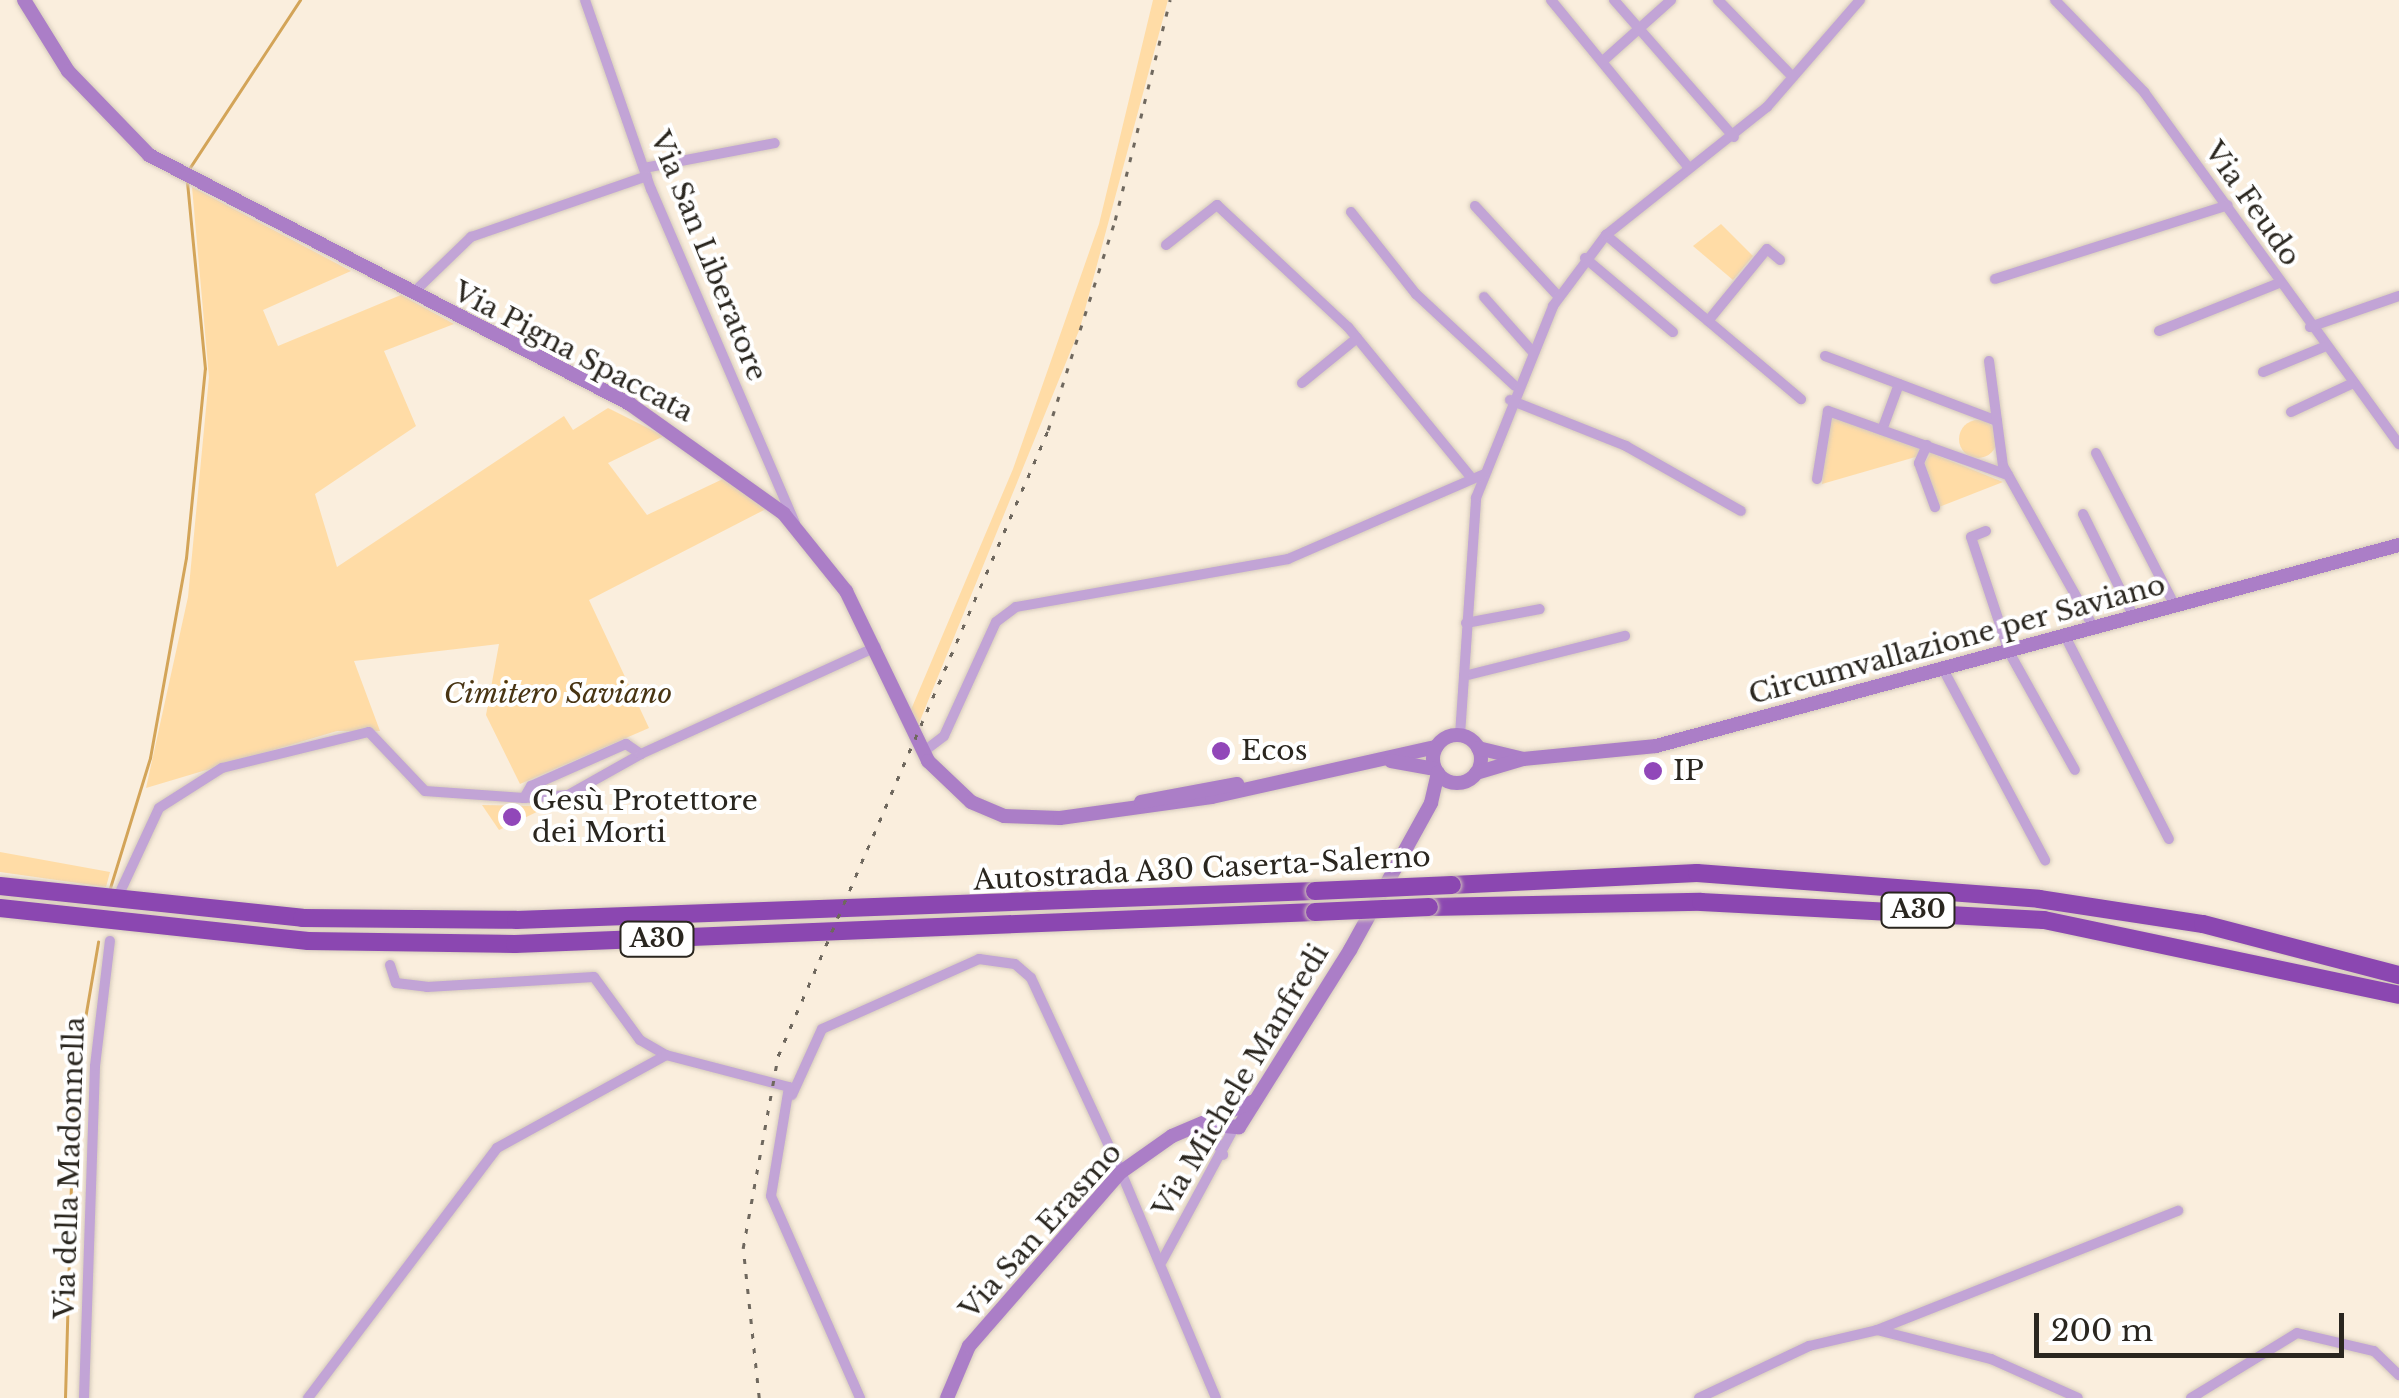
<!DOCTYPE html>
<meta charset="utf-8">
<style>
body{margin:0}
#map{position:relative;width:2399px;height:1398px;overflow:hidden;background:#faeedd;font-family:"Libre Baskerville",serif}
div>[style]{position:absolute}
.green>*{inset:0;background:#ffdca6}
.round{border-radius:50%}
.stream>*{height:2.5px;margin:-1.25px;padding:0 1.25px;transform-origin:1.25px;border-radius:1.25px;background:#d3a458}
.roads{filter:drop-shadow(0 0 2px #d5cabb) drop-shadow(0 0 2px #d5cabb)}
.minor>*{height:10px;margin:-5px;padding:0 5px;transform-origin:5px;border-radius:5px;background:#c2a4d6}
.secondary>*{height:14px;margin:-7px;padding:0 7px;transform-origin:7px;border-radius:7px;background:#ab7ec7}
.secondary>.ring{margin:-7px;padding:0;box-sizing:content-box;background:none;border:14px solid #ab7ec7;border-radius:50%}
.motorway>*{height:18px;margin:-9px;padding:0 9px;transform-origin:9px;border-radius:9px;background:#8b47b1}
.rail>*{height:2.5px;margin-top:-1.25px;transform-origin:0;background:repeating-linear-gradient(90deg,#6f685e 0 5px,transparent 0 15px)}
.bridges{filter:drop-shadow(0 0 2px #d5cabb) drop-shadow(0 0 2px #d5cabb)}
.motorway-bridge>*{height:18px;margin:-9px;padding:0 9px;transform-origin:9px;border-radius:9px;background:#8b47b1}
.dots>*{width:28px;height:28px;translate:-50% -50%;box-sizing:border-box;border:5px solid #fff;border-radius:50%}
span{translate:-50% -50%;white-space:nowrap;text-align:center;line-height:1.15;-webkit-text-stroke:8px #fff;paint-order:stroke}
.shield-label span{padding:2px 8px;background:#fff;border:2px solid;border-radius:8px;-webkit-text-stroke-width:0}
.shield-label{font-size:25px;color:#2a261f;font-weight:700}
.street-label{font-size:28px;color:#2a261f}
.park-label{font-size:28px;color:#483413;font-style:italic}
.poi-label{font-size:28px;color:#2a261f}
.left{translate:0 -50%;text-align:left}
.scale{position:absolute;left:2034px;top:1313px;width:310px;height:45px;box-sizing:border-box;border:5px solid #2a261f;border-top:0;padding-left:12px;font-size:30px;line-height:35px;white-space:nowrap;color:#2a261f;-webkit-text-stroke:8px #fff;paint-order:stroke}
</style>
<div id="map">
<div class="green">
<i style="clip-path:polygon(1153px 0,1168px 0,1080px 328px,917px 728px,910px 712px,1013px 469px,1099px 224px)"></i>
<i style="clip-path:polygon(192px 187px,351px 271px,263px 310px,278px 346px,401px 295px,454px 324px,384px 351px,416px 426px,315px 494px,337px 567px,564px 416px,573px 430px,608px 408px,664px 436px,608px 463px,647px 515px,725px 478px,768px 508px,589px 600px,649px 728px,520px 784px,486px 715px,499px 644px,354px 661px,380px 731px,337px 731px,146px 788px,188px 597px,209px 377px)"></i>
<i style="clip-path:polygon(1721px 224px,1753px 256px,1733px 280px,1693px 246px)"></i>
<i style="clip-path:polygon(1829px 415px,1922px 450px,1919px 456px,1822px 484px)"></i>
<i class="round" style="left:1959px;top:420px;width:38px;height:38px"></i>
<i style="clip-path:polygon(1931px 453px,2003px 482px,1939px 507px,1924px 464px)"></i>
<i style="clip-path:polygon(482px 805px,538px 806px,543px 809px,499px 830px)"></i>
<i style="clip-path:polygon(0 852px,110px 872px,106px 887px,0 872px)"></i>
</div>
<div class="stream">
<i style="left:189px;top:169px;width:202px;rotate:-56.7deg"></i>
<i style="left:110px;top:888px;width:136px;rotate:-72.9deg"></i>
<i style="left:150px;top:758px;width:203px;rotate:-79.8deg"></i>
<i style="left:186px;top:558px;width:190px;rotate:-84.3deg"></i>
<i style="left:205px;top:369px;width:189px;rotate:-95.5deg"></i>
<i style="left:65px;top:1398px;width:315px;rotate:-88.4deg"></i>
<i style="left:74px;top:1083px;width:143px;rotate:-80.3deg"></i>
</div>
<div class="roads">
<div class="minor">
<i style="left:585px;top:0;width:200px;rotate:70.8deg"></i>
<i style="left:651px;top:189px;width:364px;rotate:66.7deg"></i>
<i style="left:1551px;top:0;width:217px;rotate:50.6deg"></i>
<i style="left:1614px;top:0;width:182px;rotate:48.8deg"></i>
<i style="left:1718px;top:0;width:107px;rotate:45.8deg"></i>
<i style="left:2055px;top:0;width:128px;rotate:45.9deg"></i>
<i style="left:2144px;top:92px;width:435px;rotate:54.1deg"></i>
<i style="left:1604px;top:60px;width:90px;rotate:-41.8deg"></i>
<i style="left:644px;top:168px;width:133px;rotate:-10.8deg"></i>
<i style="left:1475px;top:206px;width:124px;rotate:47.3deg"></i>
<i style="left:1351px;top:212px;width:105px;rotate:51.6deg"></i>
<i style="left:1416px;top:294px;width:135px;rotate:42.9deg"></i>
<i style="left:1606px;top:235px;width:255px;rotate:40.1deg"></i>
<i style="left:1166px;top:245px;width:65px;rotate:-38.1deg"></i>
<i style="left:1217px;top:205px;width:179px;rotate:43deg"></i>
<i style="left:1348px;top:327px;width:193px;rotate:50.7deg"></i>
<i style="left:1585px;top:258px;width:115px;rotate:40.1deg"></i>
<i style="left:1995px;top:279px;width:244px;rotate:-17.6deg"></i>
<i style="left:413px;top:293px;width:81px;rotate:-44deg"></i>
<i style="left:471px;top:237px;width:186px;rotate:-19.1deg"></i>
<i style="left:1484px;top:297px;width:72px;rotate:48.4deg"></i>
<i style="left:1708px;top:321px;width:93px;rotate:-50.7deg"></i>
<i style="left:1767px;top:249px;width:17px;rotate:40deg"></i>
<i style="left:2310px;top:327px;width:94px;rotate:-19.2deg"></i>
<i style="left:2159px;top:331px;width:129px;rotate:-21.8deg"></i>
<i style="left:1825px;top:356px;width:184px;rotate:20.7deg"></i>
<i style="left:1989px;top:361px;width:106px;rotate:82.4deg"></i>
<i style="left:2003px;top:466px;width:186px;rotate:60.7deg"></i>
<i style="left:2263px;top:372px;width:66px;rotate:-22.3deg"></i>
<i style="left:1302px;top:383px;width:71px;rotate:-39.3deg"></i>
<i style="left:1510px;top:400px;width:125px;rotate:21.6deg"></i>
<i style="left:1626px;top:446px;width:132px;rotate:29.5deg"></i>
<i style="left:2291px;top:412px;width:66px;rotate:-25deg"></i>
<i style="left:1882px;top:430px;width:49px;rotate:-69.7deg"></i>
<i style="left:1927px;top:445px;width:20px;rotate:114deg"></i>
<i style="left:1919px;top:463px;width:47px;rotate:70deg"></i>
<i style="left:2096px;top:453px;width:172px;rotate:62.7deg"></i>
<i style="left:1817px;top:479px;width:69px;rotate:-80.8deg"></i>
<i style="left:1828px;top:411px;width:191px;rotate:19.6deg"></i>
<i style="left:2083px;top:514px;width:115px;rotate:63.7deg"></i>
<i style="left:1986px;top:531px;width:16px;rotate:158deg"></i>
<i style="left:1971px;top:537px;width:121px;rotate:71.7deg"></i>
<i style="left:2009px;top:652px;width:135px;rotate:60.8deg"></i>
<i style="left:1466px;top:623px;width:75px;rotate:-10.7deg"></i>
<i style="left:2065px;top:636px;width:228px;rotate:62.9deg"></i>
<i style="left:1943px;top:669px;width:217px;rotate:61.9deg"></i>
<i style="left:1464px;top:676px;width:166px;rotate:-14deg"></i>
<i style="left:1460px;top:735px;width:238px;rotate:-86.1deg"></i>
<i style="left:1476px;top:498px;width:207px;rotate:-68.1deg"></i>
<i style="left:1553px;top:306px;width:89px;rotate:-53.3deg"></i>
<i style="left:1606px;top:235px;width:206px;rotate:-38.5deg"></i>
<i style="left:1767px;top:107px;width:142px;rotate:-49deg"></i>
<i style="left:923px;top:752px;width:26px;rotate:-37deg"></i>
<i style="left:944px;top:736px;width:125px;rotate:-65.5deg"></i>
<i style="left:996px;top:622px;width:25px;rotate:-37deg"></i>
<i style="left:1016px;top:607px;width:276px;rotate:-10deg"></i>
<i style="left:1288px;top:559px;width:214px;rotate:-23.4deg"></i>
<i style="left:524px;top:798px;width:44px;rotate:-3.9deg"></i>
<i style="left:568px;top:795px;width:84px;rotate:-29.3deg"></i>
<i style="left:121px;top:890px;width:90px;rotate:-65.1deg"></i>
<i style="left:159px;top:808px;width:75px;rotate:-32.4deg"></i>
<i style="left:222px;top:768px;width:151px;rotate:-13.8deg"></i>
<i style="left:369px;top:732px;width:81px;rotate:46.5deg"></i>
<i style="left:425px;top:791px;width:99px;rotate:4deg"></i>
<i style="left:524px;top:798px;width:14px;rotate:-60deg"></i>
<i style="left:531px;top:786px;width:104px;rotate:-23.9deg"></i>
<i style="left:626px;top:744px;width:18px;rotate:34deg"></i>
<i style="left:641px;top:754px;width:258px;rotate:-24.5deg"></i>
<i style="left:390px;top:965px;width:19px;rotate:72deg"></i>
<i style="left:396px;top:983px;width:31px;rotate:7deg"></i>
<i style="left:427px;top:987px;width:167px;rotate:-3.4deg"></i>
<i style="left:594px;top:977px;width:78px;rotate:53.9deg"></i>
<i style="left:640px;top:1040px;width:30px;rotate:30deg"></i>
<i style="left:792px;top:1095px;width:72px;rotate:-65.6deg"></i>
<i style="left:822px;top:1029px;width:172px;rotate:-24deg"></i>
<i style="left:979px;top:959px;width:36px;rotate:8deg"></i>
<i style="left:1015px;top:964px;width:21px;rotate:41deg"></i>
<i style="left:1031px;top:978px;width:214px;rotate:65.1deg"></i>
<i style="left:1121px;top:1172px;width:245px;rotate:67.2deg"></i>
<i style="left:1210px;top:1129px;width:29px;rotate:63deg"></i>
<i style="left:1162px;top:1261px;width:156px;rotate:-61.6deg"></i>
<i style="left:1877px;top:1330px;width:324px;rotate:-21.6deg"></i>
<i style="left:84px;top:1398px;width:332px;rotate:-88.1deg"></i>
<i style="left:95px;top:1066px;width:126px;rotate:-83.2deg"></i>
<i style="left:308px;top:1398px;width:313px;rotate:-52.9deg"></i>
<i style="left:497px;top:1148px;width:193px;rotate:-28.8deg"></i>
<i style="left:666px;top:1055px;width:127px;rotate:14.6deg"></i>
<i style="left:789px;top:1087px;width:110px;rotate:99.4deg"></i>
<i style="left:771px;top:1196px;width:221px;rotate:66.2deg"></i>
<i style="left:1699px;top:1398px;width:122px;rotate:-25.3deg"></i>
<i style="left:1809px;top:1346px;width:70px;rotate:-13.2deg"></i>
<i style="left:1877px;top:1330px;width:118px;rotate:14.3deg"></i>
<i style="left:1991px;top:1359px;width:95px;rotate:24.1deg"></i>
<i style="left:2191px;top:1398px;width:124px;rotate:-31.5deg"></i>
<i style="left:2297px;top:1333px;width:79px;rotate:13.2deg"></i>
<i style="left:2374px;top:1351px;width:35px;rotate:44deg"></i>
</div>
<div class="secondary">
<i style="left:24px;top:0;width:84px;rotate:58.2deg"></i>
<i style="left:68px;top:71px;width:117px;rotate:46deg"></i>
<i style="left:149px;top:155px;width:542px;rotate:27.37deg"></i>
<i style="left:630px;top:404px;width:189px;rotate:35.5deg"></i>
<i style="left:784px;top:514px;width:99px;rotate:51.2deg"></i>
<i style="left:846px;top:591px;width:189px;rotate:64.2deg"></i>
<i style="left:928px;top:761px;width:59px;rotate:43.6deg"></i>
<i style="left:971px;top:802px;width:36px;rotate:23deg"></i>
<i style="left:1004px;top:816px;width:56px;rotate:2deg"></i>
<i style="left:1060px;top:818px;width:153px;rotate:-7.9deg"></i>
<i style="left:1212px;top:797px;width:230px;rotate:-12.6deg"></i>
<i class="ring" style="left:1433px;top:735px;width:34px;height:34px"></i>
<i style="left:1478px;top:748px;width:46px;rotate:13.7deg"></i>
<i style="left:1391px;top:761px;width:45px;rotate:10.3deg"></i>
<i style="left:1476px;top:773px;width:49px;rotate:-16.6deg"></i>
<i style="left:1523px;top:759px;width:134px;rotate:-5.6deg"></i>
<i style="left:1656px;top:746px;width:770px;rotate:-15.14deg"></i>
<i style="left:1141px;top:802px;width:98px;rotate:-10.6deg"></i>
<i style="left:1201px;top:1124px;width:38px;rotate:5deg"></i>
<i style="left:1239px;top:1127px;width:209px;rotate:-57.9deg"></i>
<i style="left:1350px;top:950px;width:168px;rotate:-61.1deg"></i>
<i style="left:1431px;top:803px;width:31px;rotate:-77deg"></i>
<i style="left:947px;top:1398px;width:56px;rotate:-67.1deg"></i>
<i style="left:969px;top:1346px;width:231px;rotate:-48.9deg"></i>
<i style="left:1121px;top:1172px;width:62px;rotate:-35.2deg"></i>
<i style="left:1172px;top:1136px;width:89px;rotate:-23.1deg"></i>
</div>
<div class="motorway">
<i style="left:1452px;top:885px;width:245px;rotate:-2.8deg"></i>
<i style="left:1697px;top:873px;width:343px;rotate:4.3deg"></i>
<i style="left:2039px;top:899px;width:166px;rotate:8.7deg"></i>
<i style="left:2203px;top:924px;width:203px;rotate:14.6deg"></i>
<i style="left:0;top:886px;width:304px;rotate:6deg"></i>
<i style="left:302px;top:918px;width:214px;rotate:0.5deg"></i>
<i style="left:516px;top:920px;width:800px;rotate:-2.08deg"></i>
<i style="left:1429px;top:907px;width:272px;rotate:-1.1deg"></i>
<i style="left:1701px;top:902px;width:343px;rotate:3deg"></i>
<i style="left:2044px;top:920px;width:363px;rotate:11.9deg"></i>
<i style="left:0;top:908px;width:310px;rotate:6.1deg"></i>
<i style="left:308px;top:941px;width:207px;rotate:0.8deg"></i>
<i style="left:515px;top:944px;width:801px;rotate:-2.29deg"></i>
</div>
</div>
<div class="rail">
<i style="left:759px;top:1398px;width:151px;rotate:-96.1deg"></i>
<i style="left:743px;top:1248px;width:195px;rotate:-79.7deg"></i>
<i style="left:778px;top:1056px;width:682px;rotate:-66.67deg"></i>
<i style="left:1048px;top:430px;width:220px;rotate:-72.3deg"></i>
<i style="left:1115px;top:220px;width:227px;rotate:-76deg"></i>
</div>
<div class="bridges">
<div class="motorway-bridge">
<i style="left:1315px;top:891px;width:137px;rotate:-2.5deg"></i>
<i style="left:1315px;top:912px;width:114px;rotate:-2.5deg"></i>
</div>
</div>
<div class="dots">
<i style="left:1221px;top:751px;background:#9147b9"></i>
<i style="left:1653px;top:771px;background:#9147b9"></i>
<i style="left:512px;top:817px;background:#9147b9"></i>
</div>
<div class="shield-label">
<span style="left:1918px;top:910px">A30</span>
<span style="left:657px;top:939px">A30</span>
</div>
<div class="street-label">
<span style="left:2252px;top:204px;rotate:55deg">Via Feudo</span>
<span style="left:708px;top:256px;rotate:68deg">Via San Liberatore</span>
<span style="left:573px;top:352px;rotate:28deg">Via Pigna Spaccata</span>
<span style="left:1957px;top:640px;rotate:-15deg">Circumvallazione per Saviano</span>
<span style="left:1202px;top:869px;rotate:-3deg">Autostrada A30 Caserta-Salerno</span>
<span style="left:1241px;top:1081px;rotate:-59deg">Via Michele Manfredi</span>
<span style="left:70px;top:1168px;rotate:-88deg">Via della Madonnella</span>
<span style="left:1041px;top:1231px;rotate:-48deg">Via San Erasmo</span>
</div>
<div class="park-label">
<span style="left:558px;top:694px">Cimitero Saviano</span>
</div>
<div class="poi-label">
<span class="left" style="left:1241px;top:751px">Ecos</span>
<span class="left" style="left:1673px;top:771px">IP</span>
<span class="left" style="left:532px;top:817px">Gesù Protettore<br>dei Morti</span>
</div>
<div class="scale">200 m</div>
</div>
